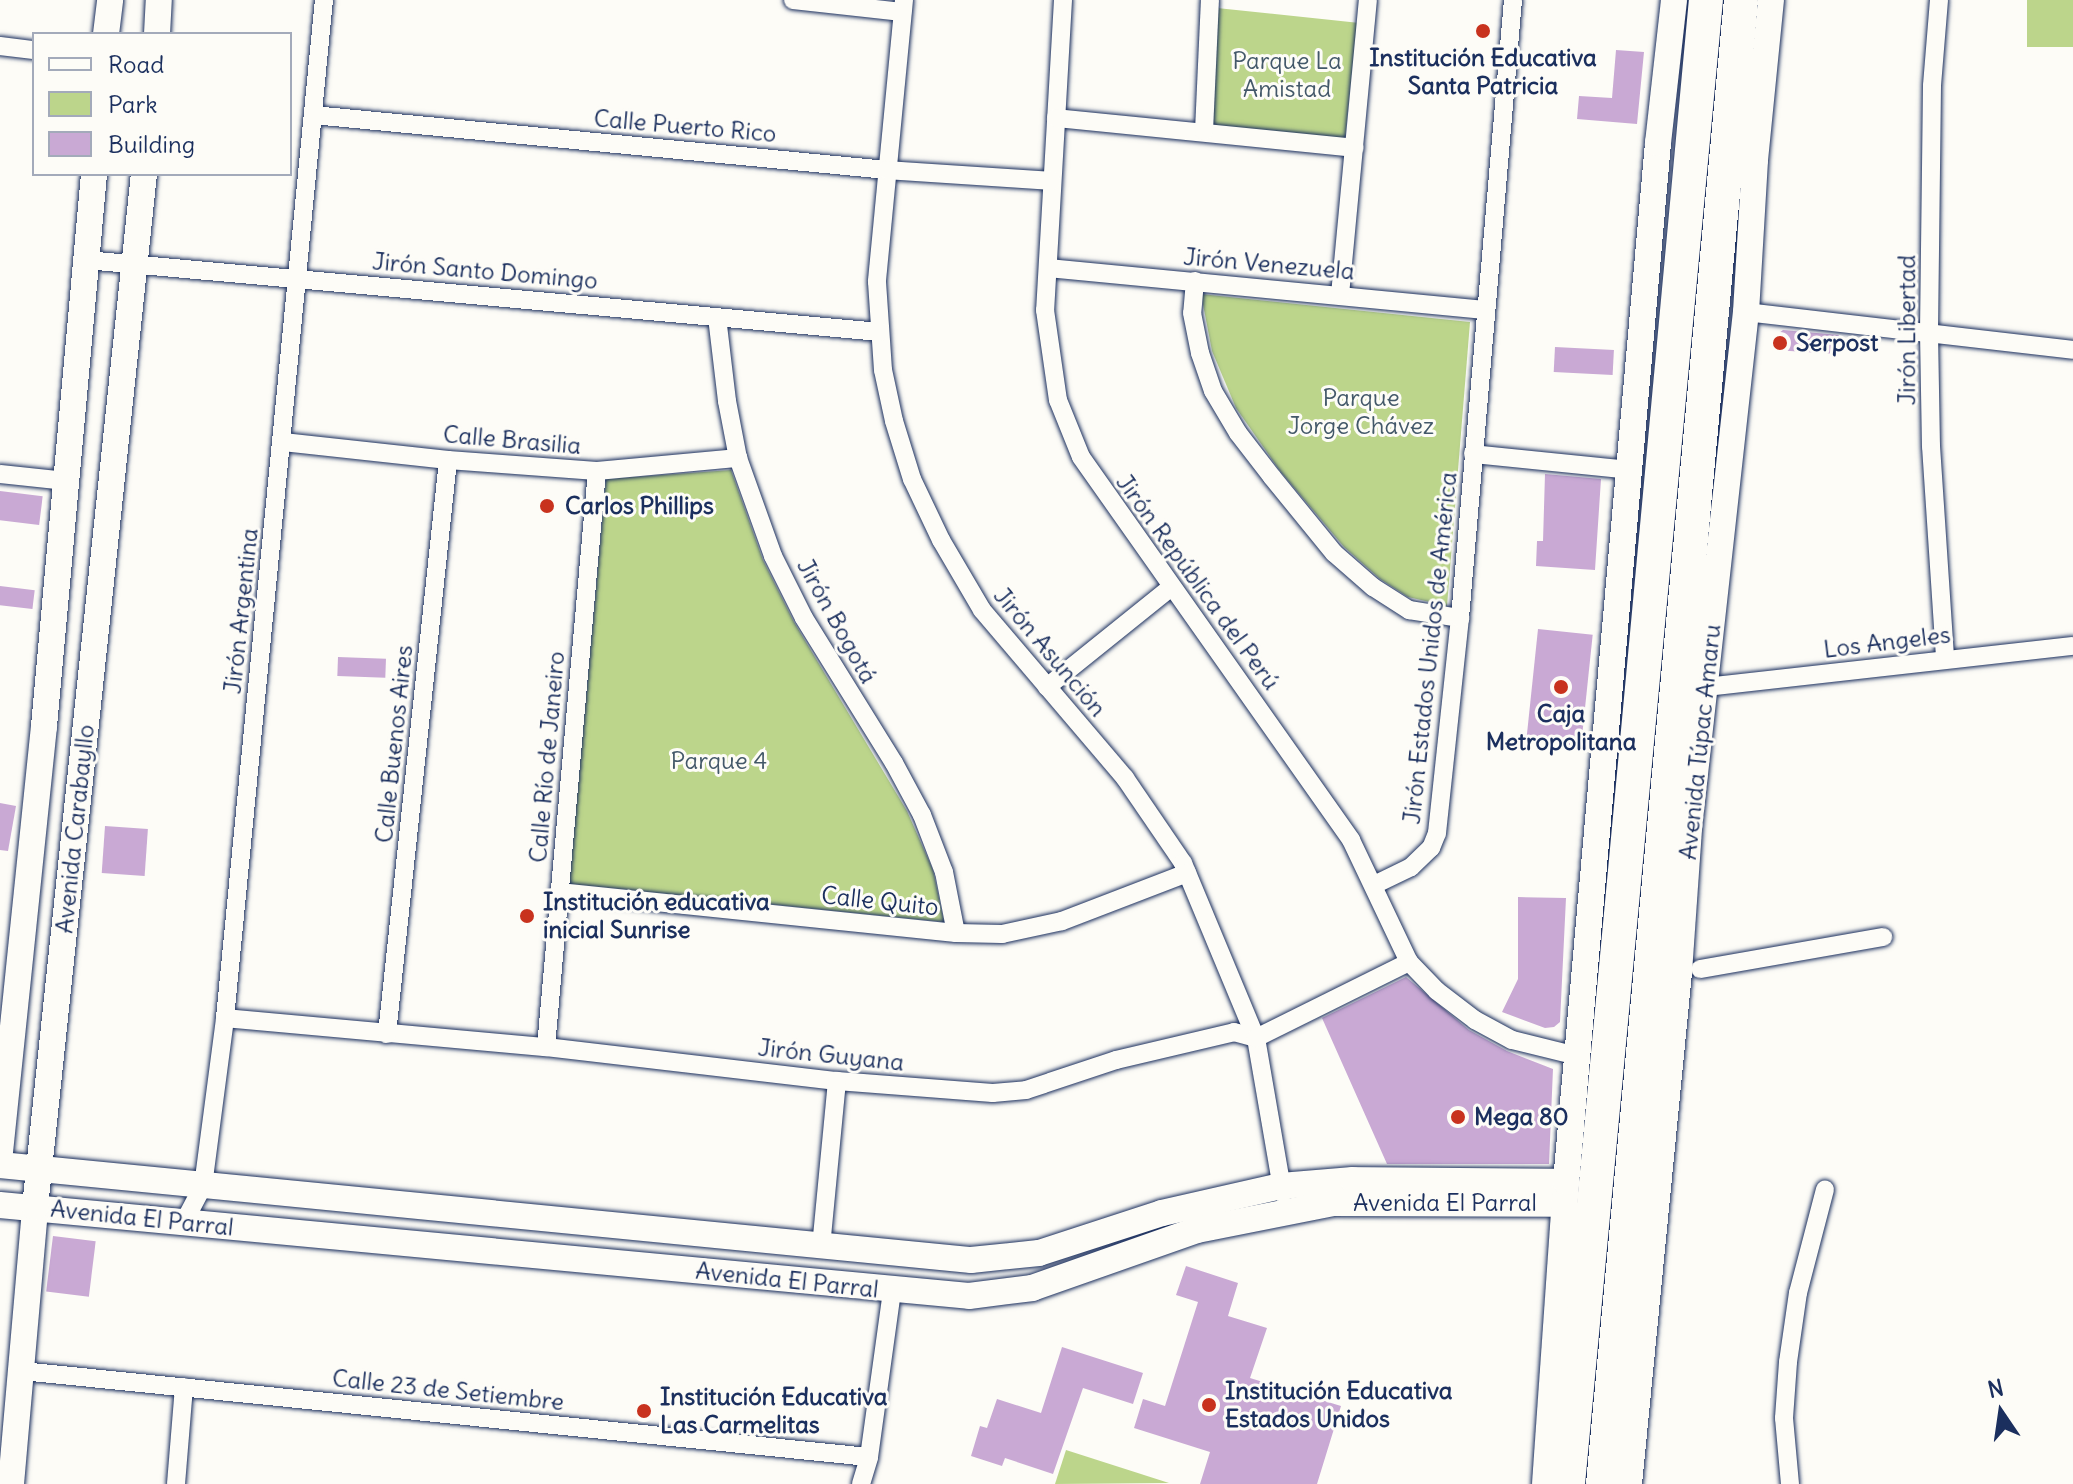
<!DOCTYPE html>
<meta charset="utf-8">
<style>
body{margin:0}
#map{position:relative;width:2073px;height:1484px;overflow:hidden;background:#fdfcf7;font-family:Delius,sans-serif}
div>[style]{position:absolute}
.green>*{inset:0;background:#bcd58b;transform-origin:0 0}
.building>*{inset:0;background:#c9a9d4;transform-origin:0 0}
.roads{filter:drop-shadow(0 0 2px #1b2f5e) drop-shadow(0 0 2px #1b2f5e)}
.street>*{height:18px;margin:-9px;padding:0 9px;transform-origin:9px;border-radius:9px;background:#fdfcf7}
.secondary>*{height:26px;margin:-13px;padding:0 13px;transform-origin:13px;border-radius:13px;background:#fdfcf7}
.highway>*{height:34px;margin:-17px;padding:0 17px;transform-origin:17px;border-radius:17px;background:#fdfcf7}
.dots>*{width:22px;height:22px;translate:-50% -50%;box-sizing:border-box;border:4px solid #fdfcf7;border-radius:50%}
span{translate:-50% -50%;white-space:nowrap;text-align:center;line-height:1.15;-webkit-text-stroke:6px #fdfcf7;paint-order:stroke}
.poi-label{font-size:24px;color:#1b2f5e;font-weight:700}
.left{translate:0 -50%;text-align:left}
.park-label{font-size:24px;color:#435869}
.street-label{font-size:24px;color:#1b2f5e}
.legend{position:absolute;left:32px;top:32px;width:260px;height:144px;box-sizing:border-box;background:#fdfcf7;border:2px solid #a3aaba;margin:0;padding:10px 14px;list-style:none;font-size:24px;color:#1b2f5e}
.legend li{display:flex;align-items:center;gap:16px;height:40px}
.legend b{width:40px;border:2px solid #a3aaba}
.north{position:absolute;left:1961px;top:1372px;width:80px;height:80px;-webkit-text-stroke:6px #fdfcf7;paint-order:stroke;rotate:347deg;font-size:22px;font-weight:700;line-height:32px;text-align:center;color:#1b2f5e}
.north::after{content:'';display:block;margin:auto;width:28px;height:36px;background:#1b2f5e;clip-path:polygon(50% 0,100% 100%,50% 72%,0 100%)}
</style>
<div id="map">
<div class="green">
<i style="left:2027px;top:0;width:46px;height:47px"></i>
<i style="left:1217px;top:8px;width:141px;height:118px;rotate:6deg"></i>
<i style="clip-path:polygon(1201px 294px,1470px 322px,1447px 606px,1408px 597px,1380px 579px,1344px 547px,1280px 471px,1236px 408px,1212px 351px)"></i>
<i style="clip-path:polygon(731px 470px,763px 560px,794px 622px,907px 811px,933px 870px,944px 922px,569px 884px,606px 479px)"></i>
<i style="clip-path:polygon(1066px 1450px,1169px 1483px,1055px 1484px)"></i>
</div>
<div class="building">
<i style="clip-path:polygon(1616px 50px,1644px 52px,1637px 124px,1577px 119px,1579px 96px,1612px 98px)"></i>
<i style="clip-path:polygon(1783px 330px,1839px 335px,1838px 354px,1772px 350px,1772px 338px)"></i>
<i style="left:1555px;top:347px;width:59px;height:25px;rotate:3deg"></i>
<i style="clip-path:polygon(1545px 474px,1601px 479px,1595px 570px,1536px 566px,1537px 541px,1543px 541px)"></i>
<i style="left:0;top:491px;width:43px;height:29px;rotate:7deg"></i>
<i style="left:0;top:586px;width:35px;height:19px;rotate:7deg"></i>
<i style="left:1538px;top:629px;width:55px;height:112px;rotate:6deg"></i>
<i style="left:338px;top:657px;width:48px;height:19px;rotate:2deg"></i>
<i style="clip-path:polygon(0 803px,16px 806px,8px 851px,0 850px)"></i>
<i style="left:105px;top:826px;width:43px;height:47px;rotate:4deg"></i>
<i style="clip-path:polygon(1518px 897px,1566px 898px,1560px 1022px,1554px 1027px,1545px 1028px,1502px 1012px,1518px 979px)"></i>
<i style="clip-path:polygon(1406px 977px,1469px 1030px,1507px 1051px,1553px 1069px,1549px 1164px,1387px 1164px,1322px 1018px)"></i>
<i style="left:53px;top:1236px;width:43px;height:56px;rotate:7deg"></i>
<i style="clip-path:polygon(1186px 1266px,1238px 1283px,1228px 1316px,1267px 1328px,1250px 1378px,1341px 1406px,1317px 1484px,1200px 1484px,1210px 1452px,1134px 1428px,1143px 1399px,1165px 1406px,1198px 1302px,1176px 1295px)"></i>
<i style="clip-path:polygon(1062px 1347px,1143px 1373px,1133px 1404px,1083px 1388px,1053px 1474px,1005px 1458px,1002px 1466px,971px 1456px,980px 1426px,987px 1428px,997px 1399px,1041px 1413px)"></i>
</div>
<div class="roads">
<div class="street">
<i style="left:793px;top:0;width:110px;rotate:6.3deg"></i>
<i style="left:904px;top:0;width:283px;rotate:95.5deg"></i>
<i style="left:877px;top:282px;width:88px;rotate:86.1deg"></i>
<i style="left:883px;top:370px;width:52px;rotate:77.8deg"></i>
<i style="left:894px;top:421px;width:61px;rotate:72.8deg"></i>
<i style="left:912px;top:479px;width:68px;rotate:64.6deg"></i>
<i style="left:941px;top:540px;width:81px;rotate:59.6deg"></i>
<i style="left:982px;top:610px;width:221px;rotate:49.6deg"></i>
<i style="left:1125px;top:778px;width:103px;rotate:55.7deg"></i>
<i style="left:1183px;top:863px;width:190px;rotate:67.4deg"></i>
<i style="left:1256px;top:1038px;width:158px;rotate:80.2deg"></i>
<i style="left:1063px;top:0;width:311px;rotate:93.3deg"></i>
<i style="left:1045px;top:310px;width:91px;rotate:81.8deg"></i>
<i style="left:1058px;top:400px;width:61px;rotate:68deg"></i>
<i style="left:1081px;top:457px;width:469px;rotate:54.8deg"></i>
<i style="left:1351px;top:840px;width:135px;rotate:64.6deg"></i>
<i style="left:1409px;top:962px;width:40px;rotate:46deg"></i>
<i style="left:1437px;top:991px;width:48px;rotate:37.3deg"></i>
<i style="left:1475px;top:1020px;width:42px;rotate:28.4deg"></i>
<i style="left:1512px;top:1040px;width:67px;rotate:13.8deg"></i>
<i style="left:1939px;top:0;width:86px;rotate:94.7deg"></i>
<i style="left:1932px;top:86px;width:247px;rotate:90.7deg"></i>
<i style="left:1929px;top:333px;width:113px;rotate:89deg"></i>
<i style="left:1931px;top:446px;width:213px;rotate:86.2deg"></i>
<i style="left:0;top:46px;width:34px;rotate:7deg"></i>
<i style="left:313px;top:115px;width:577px;rotate:5.47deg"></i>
<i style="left:887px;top:170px;width:165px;rotate:3.8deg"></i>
<i style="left:1056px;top:118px;width:300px;rotate:5.7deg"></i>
<i style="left:1204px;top:131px;width:131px;rotate:-87.4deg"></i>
<i style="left:86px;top:260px;width:797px;rotate:5.18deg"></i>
<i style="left:1048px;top:268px;width:439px;rotate:5.5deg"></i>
<i style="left:1195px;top:281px;width:32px;rotate:95deg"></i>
<i style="left:1192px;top:313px;width:41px;rotate:78.7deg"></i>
<i style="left:1200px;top:353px;width:40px;rotate:71.1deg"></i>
<i style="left:1213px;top:391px;width:49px;rotate:59.2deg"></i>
<i style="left:1238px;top:433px;width:56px;rotate:52.3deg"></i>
<i style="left:1272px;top:477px;width:98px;rotate:50.8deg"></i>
<i style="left:1334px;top:553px;width:52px;rotate:41.1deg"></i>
<i style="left:1373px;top:587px;width:43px;rotate:32.6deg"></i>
<i style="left:1409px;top:610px;width:52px;rotate:8.9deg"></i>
<i style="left:1340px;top:295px;width:296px;rotate:-84.6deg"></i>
<i style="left:1746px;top:312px;width:329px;rotate:6.6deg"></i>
<i style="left:717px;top:317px;width:85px;rotate:83.2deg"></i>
<i style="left:727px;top:401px;width:58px;rotate:79.1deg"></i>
<i style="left:738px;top:458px;width:104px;rotate:70.3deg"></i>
<i style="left:773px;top:556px;width:69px;rotate:63.4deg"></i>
<i style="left:804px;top:618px;width:171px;rotate:58.2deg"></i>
<i style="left:894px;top:763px;width:59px;rotate:61.7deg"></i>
<i style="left:922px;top:815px;width:61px;rotate:68.9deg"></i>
<i style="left:944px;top:872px;width:62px;rotate:78.9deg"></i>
<i style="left:283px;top:442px;width:166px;rotate:6.2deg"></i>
<i style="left:448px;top:460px;width:149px;rotate:4.2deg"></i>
<i style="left:597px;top:471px;width:142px;rotate:-5.3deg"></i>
<i style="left:1473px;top:454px;width:158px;rotate:5.8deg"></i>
<i style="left:0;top:474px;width:67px;rotate:6deg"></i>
<i style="left:1047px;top:687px;width:158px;rotate:-38.8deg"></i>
<i style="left:1706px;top:687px;width:369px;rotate:-6.4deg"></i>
<i style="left:1374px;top:885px;width:41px;rotate:-25.9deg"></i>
<i style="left:1411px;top:867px;width:28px;rotate:-44deg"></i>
<i style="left:1431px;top:848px;width:16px;rotate:-68deg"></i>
<i style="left:1437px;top:833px;width:216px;rotate:-83.9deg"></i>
<i style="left:1460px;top:618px;width:620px;rotate:-85.1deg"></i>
<i style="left:559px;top:892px;width:399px;rotate:5.9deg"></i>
<i style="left:956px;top:933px;width:46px;rotate:1.2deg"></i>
<i style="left:1002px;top:934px;width:61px;rotate:-12.2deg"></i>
<i style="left:1062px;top:921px;width:134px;rotate:-21deg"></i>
<i style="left:1700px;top:969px;width:186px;rotate:-9.9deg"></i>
<i style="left:225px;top:1018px;width:322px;rotate:5.2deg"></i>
<i style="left:546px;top:1047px;width:293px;rotate:6.7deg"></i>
<i style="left:837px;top:1081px;width:156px;rotate:4.4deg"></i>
<i style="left:993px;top:1093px;width:33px;rotate:-5deg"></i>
<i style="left:1026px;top:1090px;width:95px;rotate:-18.4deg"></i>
<i style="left:1116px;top:1060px;width:121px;rotate:-13.3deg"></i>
<i style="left:1234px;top:1032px;width:23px;rotate:15deg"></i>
<i style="left:1256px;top:1038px;width:171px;rotate:-26.4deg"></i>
<i style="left:387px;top:1034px;width:577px;rotate:-83.93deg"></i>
<i style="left:546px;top:1047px;width:578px;rotate:-84.94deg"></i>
<i style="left:184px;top:1222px;width:41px;rotate:-62.2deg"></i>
<i style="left:203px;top:1186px;width:169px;rotate:-82.5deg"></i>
<i style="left:225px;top:1018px;width:1023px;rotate:-84.45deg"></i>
<i style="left:821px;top:1247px;width:167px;rotate:-84.5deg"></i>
<i style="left:22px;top:1371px;width:851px;rotate:5.8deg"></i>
<i style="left:176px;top:1484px;width:97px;rotate:-85.3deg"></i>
<i style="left:861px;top:1484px;width:28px;rotate:-73deg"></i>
<i style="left:869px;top:1457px;width:168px;rotate:-82.1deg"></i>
<i style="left:1790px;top:1484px;width:66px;rotate:-95.2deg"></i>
<i style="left:1784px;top:1418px;width:56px;rotate:-85.9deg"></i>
<i style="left:1788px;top:1362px;width:70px;rotate:-81.8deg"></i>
<i style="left:1798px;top:1293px;width:107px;rotate:-75.4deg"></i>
</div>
<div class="secondary">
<i style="left:106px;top:34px;width:34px;rotate:-83deg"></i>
<i style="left:157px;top:34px;width:34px;rotate:-87deg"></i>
<i style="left:0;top:1152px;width:428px;rotate:-84.1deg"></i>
<i style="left:44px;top:726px;width:554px;rotate:-84.82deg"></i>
<i style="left:0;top:1165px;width:976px;rotate:5.59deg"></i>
<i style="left:971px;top:1260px;width:68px;rotate:-5.9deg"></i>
<i style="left:1039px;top:1253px;width:129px;rotate:-18deg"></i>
<i style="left:1162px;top:1213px;width:122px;rotate:-12.8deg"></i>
<i style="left:1281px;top:1186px;width:72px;rotate:-4.8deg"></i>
<i style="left:1353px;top:1180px;width:213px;rotate:0.5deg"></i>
<i style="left:0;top:1205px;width:973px;rotate:5.36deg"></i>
<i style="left:969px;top:1296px;width:64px;rotate:-7.2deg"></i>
<i style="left:1032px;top:1288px;width:175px;rotate:-19.4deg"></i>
<i style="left:1197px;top:1230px;width:139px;rotate:-11.2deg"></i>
<i style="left:1333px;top:1203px;width:231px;rotate:0.2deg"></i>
<i style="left:11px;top:1484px;width:278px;rotate:-85deg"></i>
<i style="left:35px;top:1207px;width:1039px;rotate:-83.98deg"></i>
<i style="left:1545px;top:1484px;width:303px;rotate:-86deg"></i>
<i style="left:1566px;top:1182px;width:1043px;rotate:-84.94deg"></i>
<i style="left:1658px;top:143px;width:144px;rotate:-83.6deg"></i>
<i style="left:1629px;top:1484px;width:514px;rotate:-84.42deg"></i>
<i style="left:1679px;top:972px;width:144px;rotate:-86deg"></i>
<i style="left:1689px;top:828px;width:519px;rotate:-83.7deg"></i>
<i style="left:1746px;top:312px;width:152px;rotate:-86.6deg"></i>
<i style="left:1755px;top:160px;width:161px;rotate:-84.3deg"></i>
</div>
<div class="highway">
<i style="left:1568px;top:1484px;width:1490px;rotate:-84.69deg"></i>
<i style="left:1603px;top:1484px;width:1490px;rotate:-84.69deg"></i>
</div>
</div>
<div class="dots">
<i style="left:1483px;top:31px;background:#c8321e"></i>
<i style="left:1780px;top:343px;background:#c8321e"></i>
<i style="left:547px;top:506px;background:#c8321e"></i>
<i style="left:1561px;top:687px;background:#c8321e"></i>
<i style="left:527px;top:916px;background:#c8321e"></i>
<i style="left:1458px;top:1117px;background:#c8321e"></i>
<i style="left:1209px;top:1405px;background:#c8321e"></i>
<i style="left:644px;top:1411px;background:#c8321e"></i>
</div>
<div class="poi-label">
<span style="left:1483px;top:72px">Institución Educativa<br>Santa Patricia</span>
<span class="left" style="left:1796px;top:343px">Serpost</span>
<span class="left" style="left:565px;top:506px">Carlos Phillips</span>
<span style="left:1561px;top:728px">Caja<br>Metropolitana</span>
<span class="left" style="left:543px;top:916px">Institución educativa<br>inicial Sunrise</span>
<span class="left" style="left:1474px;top:1117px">Mega 80</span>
<span class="left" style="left:1225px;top:1405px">Institución Educativa<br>Estados Unidos</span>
<span class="left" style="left:660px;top:1411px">Institución Educativa<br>Las Carmelitas</span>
</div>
<div class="park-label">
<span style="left:1287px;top:75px">Parque La<br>Amistad</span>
<span style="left:1361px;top:412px">Parque<br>Jorge Chávez</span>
<span style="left:719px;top:761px">Parque 4</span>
</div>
<div class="street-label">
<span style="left:685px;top:126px;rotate:5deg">Calle Puerto Rico</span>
<span style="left:1269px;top:264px;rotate:5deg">Jirón Venezuela</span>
<span style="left:485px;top:271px;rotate:5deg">Jirón Santo Domingo</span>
<span style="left:1907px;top:330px;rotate:-90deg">Jirón Libertad</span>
<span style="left:512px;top:440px;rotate:5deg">Calle Brasilia</span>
<span style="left:1198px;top:582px;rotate:54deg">Jirón República del Perú</span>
<span style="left:241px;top:611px;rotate:-84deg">Jirón Argentina</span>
<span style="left:837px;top:621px;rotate:61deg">Jirón Bogotá</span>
<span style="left:1887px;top:642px;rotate:-7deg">Los Angeles</span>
<span style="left:1430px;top:648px;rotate:-84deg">Jirón Estados Unidos de América</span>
<span style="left:1050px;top:652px;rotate:50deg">Jirón Asunción</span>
<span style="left:1700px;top:742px;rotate:-84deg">Avenida Túpac Amaru</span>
<span style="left:394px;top:744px;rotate:-84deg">Calle Buenos Aires</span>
<span style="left:547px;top:757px;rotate:-85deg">Calle Río de Janeiro</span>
<span style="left:75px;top:829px;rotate:-84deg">Avenida Carabayllo</span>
<span style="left:880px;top:901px;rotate:6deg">Calle Quito</span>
<span style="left:831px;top:1055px;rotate:6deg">Jirón Guyana</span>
<span style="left:1445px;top:1203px">Avenida El Parral</span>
<span style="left:142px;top:1218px;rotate:6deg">Avenida El Parral</span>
<span style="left:787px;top:1280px;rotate:6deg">Avenida El Parral</span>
<span style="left:448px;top:1390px;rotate:6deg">Calle 23 de Setiembre</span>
</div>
<ul class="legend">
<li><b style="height:10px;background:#fdfcf7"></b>Road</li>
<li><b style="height:22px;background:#bcd58b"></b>Park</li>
<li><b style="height:22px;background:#c9a9d4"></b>Building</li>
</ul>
<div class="north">N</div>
</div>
